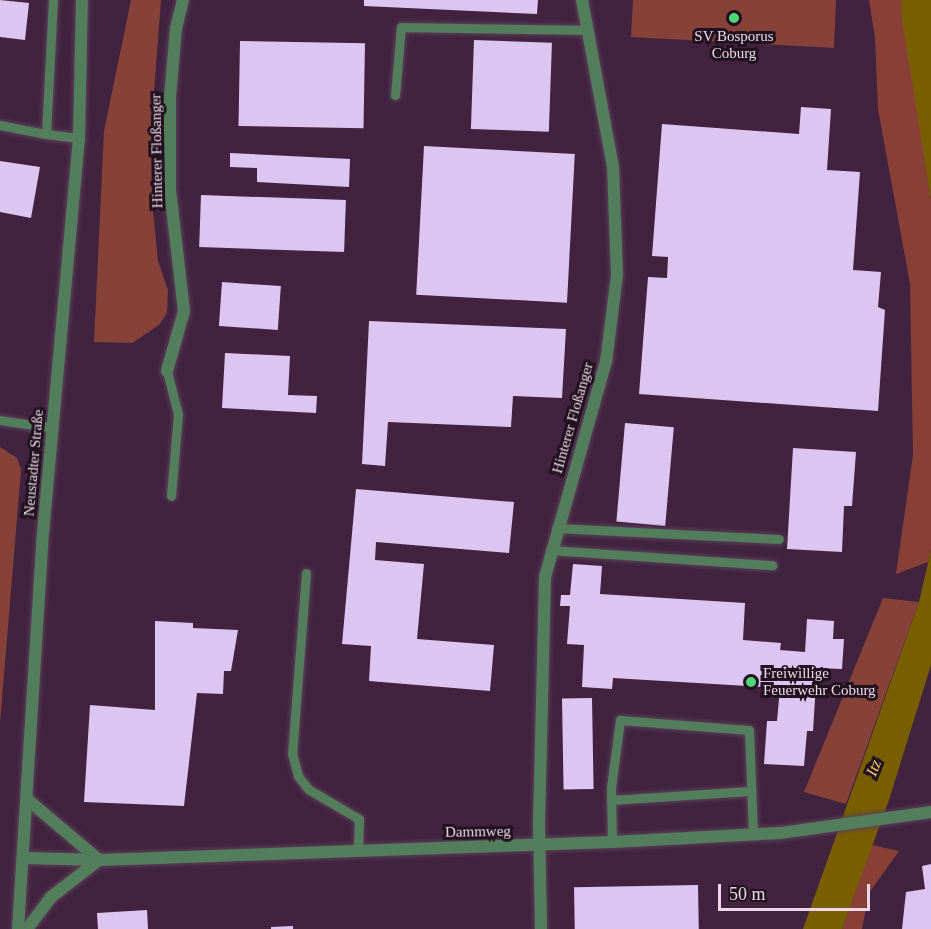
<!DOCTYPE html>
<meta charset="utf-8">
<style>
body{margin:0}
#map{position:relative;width:931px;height:929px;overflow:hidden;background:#41233f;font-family:Georgia,serif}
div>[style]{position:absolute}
.green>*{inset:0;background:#864238}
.forest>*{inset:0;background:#884036}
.water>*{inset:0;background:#795e00}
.building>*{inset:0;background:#ddc5f1;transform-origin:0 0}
.roads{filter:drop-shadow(0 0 2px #5c405a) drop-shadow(0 0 2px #5c405a)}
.service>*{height:9px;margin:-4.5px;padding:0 4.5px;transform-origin:4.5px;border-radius:4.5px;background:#537e5b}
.minor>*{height:12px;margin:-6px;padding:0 6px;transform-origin:6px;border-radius:6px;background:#537e5b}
.tertiary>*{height:12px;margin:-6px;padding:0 6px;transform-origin:6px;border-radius:6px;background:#537e5b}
.dots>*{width:16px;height:16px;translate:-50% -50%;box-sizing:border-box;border:3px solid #20121f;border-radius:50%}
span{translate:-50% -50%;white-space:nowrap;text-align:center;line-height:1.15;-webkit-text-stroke:6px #20121f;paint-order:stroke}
.poi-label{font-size:15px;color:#ecd8ea}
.left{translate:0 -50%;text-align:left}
.street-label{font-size:15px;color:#ecd8ea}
.water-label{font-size:16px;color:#f7d067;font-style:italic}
.scale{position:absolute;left:718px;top:884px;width:152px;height:27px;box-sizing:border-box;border:3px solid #ecd8ea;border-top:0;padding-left:8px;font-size:18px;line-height:21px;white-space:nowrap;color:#ecd8ea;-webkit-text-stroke:4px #20121f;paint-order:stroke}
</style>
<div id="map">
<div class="green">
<i style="clip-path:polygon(131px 0,161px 0,151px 131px,152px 201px,158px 261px,168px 290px,167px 313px,159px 325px,132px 343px,94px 342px,104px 131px)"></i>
<i style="clip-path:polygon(633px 0,836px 0,834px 48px,631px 37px)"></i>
<i style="clip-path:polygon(0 447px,17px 458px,21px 470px,0 723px)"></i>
<i style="clip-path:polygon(883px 598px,919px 602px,846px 804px,804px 792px)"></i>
</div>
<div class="forest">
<i style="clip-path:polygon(869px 0,901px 0,931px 200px,931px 550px,928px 562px,896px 574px,913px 455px,910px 284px,878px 109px,875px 38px)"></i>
<i style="clip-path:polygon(872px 845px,899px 851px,869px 893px,862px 929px,842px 929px)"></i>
</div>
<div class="water">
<i style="clip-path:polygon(901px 0,931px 0,931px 200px,902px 20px)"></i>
<i style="clip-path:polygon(931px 550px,931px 665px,889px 800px,842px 929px,803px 929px,919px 602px)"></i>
</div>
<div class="building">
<i style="clip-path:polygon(0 0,29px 3px,25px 40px,0 37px)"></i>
<i style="clip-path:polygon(364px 0,538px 0,537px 14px,364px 6px)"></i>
<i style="left:474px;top:40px;width:78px;height:89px;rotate:2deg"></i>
<i style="left:240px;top:41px;width:125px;height:85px;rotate:1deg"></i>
<i style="clip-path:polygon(801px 107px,831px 109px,827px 170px,860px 172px,853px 270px,881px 272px,878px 307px,885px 310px,878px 411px,639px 394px,648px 277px,667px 278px,668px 257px,652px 256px,662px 124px,799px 134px)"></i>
<i style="left:424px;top:146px;width:151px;height:149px;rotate:3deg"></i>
<i style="clip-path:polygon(230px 153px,350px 159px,349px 187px,257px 182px,257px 168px,230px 167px)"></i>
<i style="clip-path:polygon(0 161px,40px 167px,31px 218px,0 212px)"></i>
<i style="left:201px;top:195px;width:145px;height:52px;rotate:2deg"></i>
<i style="left:222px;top:282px;width:59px;height:44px;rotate:4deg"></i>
<i style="clip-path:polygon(369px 321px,566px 329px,562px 398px,513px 396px,511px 427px,388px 422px,385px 466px,362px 464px)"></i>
<i style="clip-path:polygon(225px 353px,290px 356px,288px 395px,317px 396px,316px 413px,222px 408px)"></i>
<i style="left:625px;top:423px;width:49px;height:99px;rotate:5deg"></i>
<i style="clip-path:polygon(793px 448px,856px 452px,852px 506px,844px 506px,842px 552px,787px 549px)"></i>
<i style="clip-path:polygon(356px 489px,514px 502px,509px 553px,376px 542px,375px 560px,424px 564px,417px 639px,494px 645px,490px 691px,369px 681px,371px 646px,342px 644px)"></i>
<i style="clip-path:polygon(573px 564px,602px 566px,600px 594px,745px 603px,743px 640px,781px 643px,780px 650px,805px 652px,807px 619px,834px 621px,833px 639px,844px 639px,842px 669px,817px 668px,813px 731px,807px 731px,804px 766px,764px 764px,767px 721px,777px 721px,780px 688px,613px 678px,612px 689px,582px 687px,584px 645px,567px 644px,570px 606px,560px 606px,561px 595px,570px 595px)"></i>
<i style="clip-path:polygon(155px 621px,193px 623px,193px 628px,238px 630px,231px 671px,224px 671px,223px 694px,197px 693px,184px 806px,84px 802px,90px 705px,155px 710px)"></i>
<i style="left:592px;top:698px;width:91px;height:30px;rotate:89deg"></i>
<i style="clip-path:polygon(931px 864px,931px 929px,902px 929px,906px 892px,925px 889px,922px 866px)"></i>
<i style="left:698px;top:885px;width:44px;height:124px;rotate:89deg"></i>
<i style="clip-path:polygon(147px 910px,148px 929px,98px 929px,97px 913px)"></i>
<i style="clip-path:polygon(293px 926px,293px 929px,271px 929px,271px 927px)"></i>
</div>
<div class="roads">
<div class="service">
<i style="left:53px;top:0;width:134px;rotate:93deg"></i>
<i style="left:46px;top:134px;width:33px;rotate:7deg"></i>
<i style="left:395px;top:95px;width:68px;rotate:-85deg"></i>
<i style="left:401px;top:27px;width:187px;rotate:0.9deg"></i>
<i style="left:0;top:125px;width:47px;rotate:11.1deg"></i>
<i style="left:167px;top:371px;width:44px;rotate:75.7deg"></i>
<i style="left:178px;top:414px;width:82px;rotate:94.9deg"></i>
<i style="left:0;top:420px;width:54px;rotate:8.6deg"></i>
<i style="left:556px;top:528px;width:223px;rotate:2.8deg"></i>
<i style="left:550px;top:550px;width:223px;rotate:3.9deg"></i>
<i style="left:306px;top:573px;width:181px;rotate:94.4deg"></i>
<i style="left:292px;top:753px;width:24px;rotate:75deg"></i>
<i style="left:298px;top:776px;width:16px;rotate:52deg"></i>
<i style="left:308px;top:789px;width:59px;rotate:30.5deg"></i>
<i style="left:359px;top:819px;width:32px;rotate:92deg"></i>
<i style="left:611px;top:800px;width:139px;rotate:-3.7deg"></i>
<i style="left:612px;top:842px;width:54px;rotate:-91.1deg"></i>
<i style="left:611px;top:788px;width:69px;rotate:-82.5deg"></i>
<i style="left:620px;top:720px;width:129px;rotate:4.4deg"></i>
<i style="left:749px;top:730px;width:104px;rotate:87.8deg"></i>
</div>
<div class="minor">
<i style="left:167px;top:371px;width:62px;rotate:-74.2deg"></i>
<i style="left:184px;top:311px;width:122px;rotate:-96.6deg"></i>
<i style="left:170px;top:190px;width:93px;rotate:-90deg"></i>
<i style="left:170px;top:97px;width:69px;rotate:-85deg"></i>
<i style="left:176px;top:28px;width:29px;rotate:-76deg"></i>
<i style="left:27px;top:799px;width:94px;rotate:40.3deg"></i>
<i style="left:24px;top:858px;width:75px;rotate:1.5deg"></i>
<i style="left:99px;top:860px;width:513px;rotate:-2.01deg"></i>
<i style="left:612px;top:842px;width:168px;rotate:-3.1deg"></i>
<i style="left:780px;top:833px;width:152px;rotate:-7.9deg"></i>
<i style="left:27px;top:929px;width:40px;rotate:-53deg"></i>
<i style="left:51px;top:897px;width:61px;rotate:-37.6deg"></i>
<i style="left:541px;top:929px;width:105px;rotate:-91.1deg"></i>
<i style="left:539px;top:824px;width:247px;rotate:-88.6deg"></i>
<i style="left:545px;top:577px;width:223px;rotate:-74.2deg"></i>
<i style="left:606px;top:362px;width:88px;rotate:-82.8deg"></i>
<i style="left:617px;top:275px;width:108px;rotate:-92.1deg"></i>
<i style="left:613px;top:167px;width:170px;rotate:-100.5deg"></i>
</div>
<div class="tertiary">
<i style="left:18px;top:929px;width:386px;rotate:-86.4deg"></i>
<i style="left:42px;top:544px;width:408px;rotate:-84.8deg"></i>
<i style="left:79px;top:138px;width:138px;rotate:-88.8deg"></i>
</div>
</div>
<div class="dots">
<i style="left:734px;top:18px;background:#4fd675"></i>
<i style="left:751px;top:682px;background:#4fd675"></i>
</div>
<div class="poi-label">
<span style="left:734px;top:45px">SV Bosporus<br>Coburg</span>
<span class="left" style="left:763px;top:682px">Freiwillige<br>Feuerwehr Coburg</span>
</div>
<div class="street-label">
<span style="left:157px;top:151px;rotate:-91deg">Hinterer Floßanger</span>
<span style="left:573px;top:418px;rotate:-74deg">Hinterer Floßanger</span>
<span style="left:34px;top:463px;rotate:-85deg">Neustadter Straße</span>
<span style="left:478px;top:832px;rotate:-1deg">Dammweg</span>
</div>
<div class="water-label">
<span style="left:874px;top:768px;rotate:-68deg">Itz</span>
</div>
<div class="scale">50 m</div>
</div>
